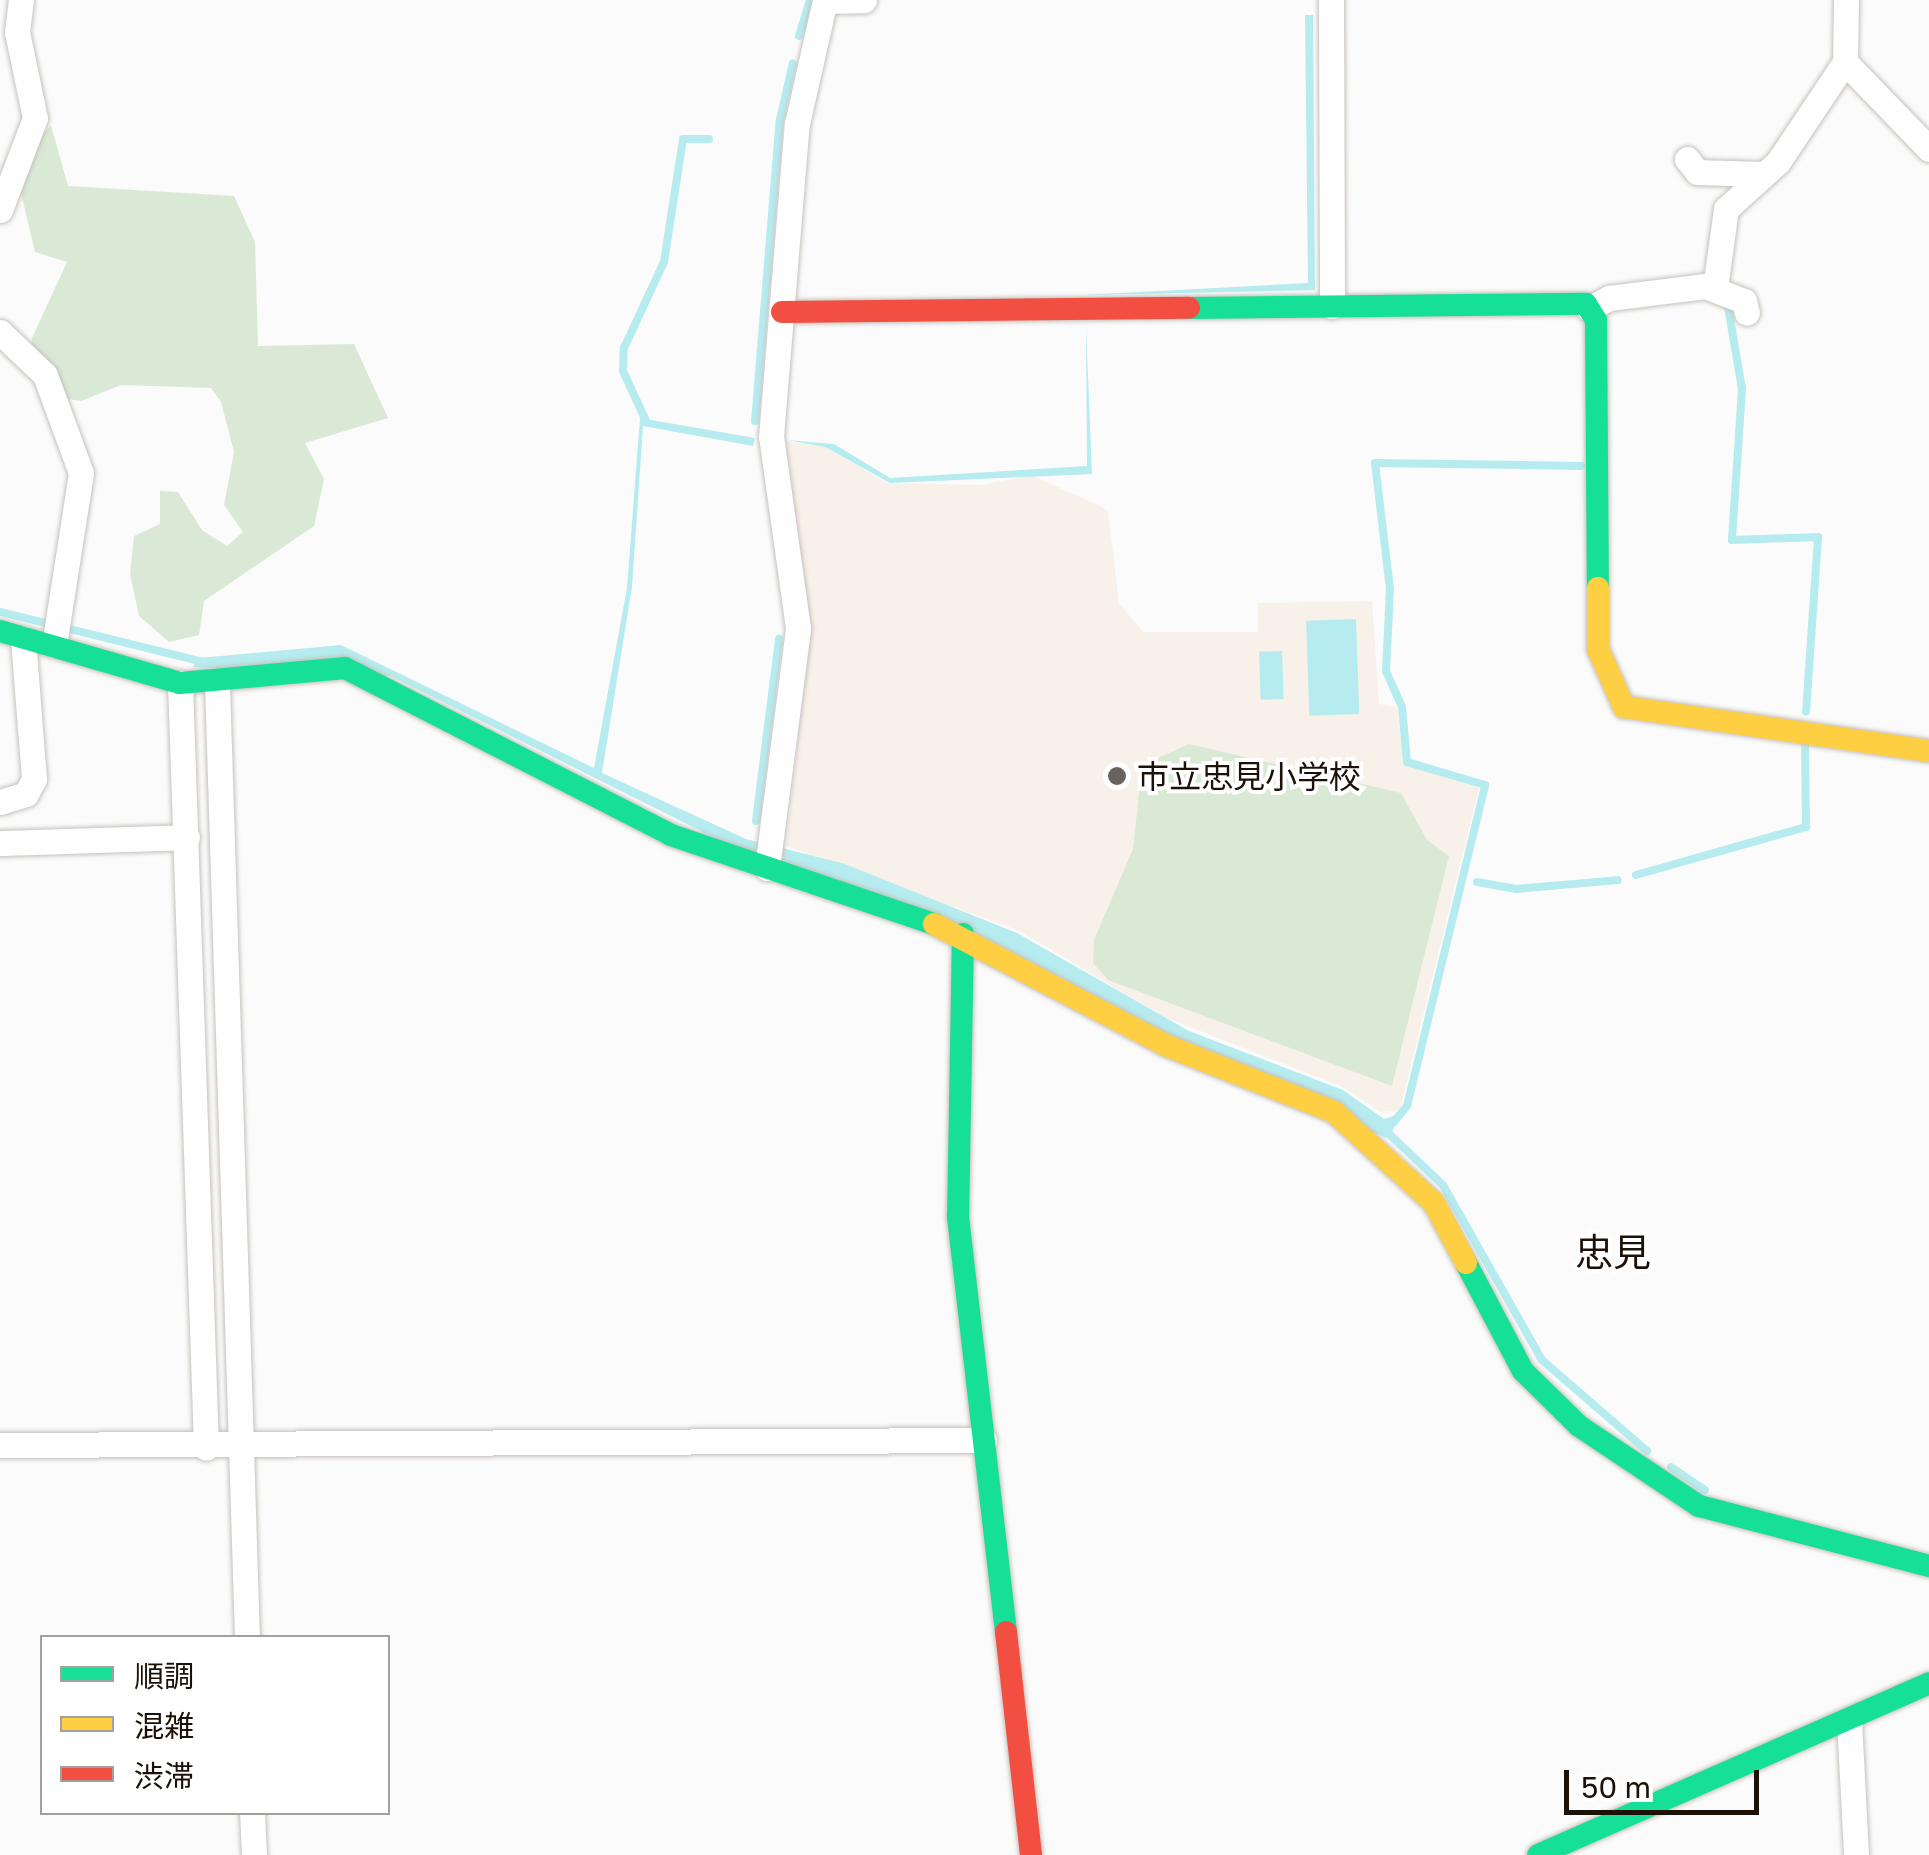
<!DOCTYPE html>
<meta charset="utf-8">
<style>
body{margin:0}
#map{position:relative;width:1929px;height:1855px;overflow:hidden;background:#fbfbfb;font-family:"Golos Text","Noto Sans JP",sans-serif}
div>[style]{position:absolute}
.built>*{inset:0;background:#f8f1e9}
.green>*{inset:0;background:#dae9d6}
.water>*{inset:0;background:#b6ecef;transform-origin:0 0}
.stream>*{height:8px;margin:-4px;padding:0 4px;transform-origin:4px;border-radius:4px;background:#b6ecef}
.roads{filter:drop-shadow(0 0 2px #c6c1bc) drop-shadow(0 0 2px #c6c1bc)}
.street>*{height:25px;margin:-12.5px;padding:0 12.5px;transform-origin:12.5px;border-radius:12.5px;background:#fefefe}
.fast>*{height:22px;margin:-11px;padding:0 11px;transform-origin:11px;border-radius:11px;background:#16e098}
.slow>*{height:22px;margin:-11px;padding:0 11px;transform-origin:11px;border-radius:11px;background:#ffcf43}
.jam>*{height:22px;margin:-11px;padding:0 11px;transform-origin:11px;border-radius:11px;background:#f24e42}
.dots>*{width:28px;height:28px;translate:-50% -50%;box-sizing:border-box;border:5px solid #fff;border-radius:50%}
span{translate:-50% -50%;white-space:nowrap;text-align:center;line-height:1.15;-webkit-text-stroke:8px #fff;paint-order:stroke}
.poi-label{font-size:32px;color:#1b1108}
.left{translate:0 -50%;text-align:left}
.quarter-label{font-size:38px;color:#1b1108}
.legend{position:absolute;left:40px;top:1635px;width:350px;height:180px;box-sizing:border-box;background:#fff;border:2px solid #a4a09c;margin:0;padding:12px 18px;list-style:none;font-size:30px;color:#1b1108}
.legend li{display:flex;align-items:center;gap:20px;height:50px}
.legend b{width:50px;border:2px solid #a4a09c}
.scale{position:absolute;left:1564px;top:1770px;width:195px;height:45px;box-sizing:border-box;border:5px solid #1b1108;border-top:0;padding-left:12px;font-size:30px;line-height:35px;white-space:nowrap;color:#1b1108;-webkit-text-stroke:8px #fff;paint-order:stroke}
</style>
<div id="map">
<div class="built">
<i style="clip-path:polygon(786px 441px,825px 447px,887px 483px,982px 485px,1031px 475px,1100px 506px,1108px 511px,1119px 603px,1143px 632px,1258px 632px,1258px 603px,1372px 601px,1379px 704px,1397px 707px,1404px 764px,1479px 788px,1400px 1110px,1380px 1112px,1345px 1088px,1165px 1017px,1017px 930px,786px 846px,811px 627px)"></i>
</div>
<div class="green">
<i style="clip-path:polygon(51px 125px,68px 186px,234px 196px,255px 242px,258px 346px,354px 344px,388px 418px,305px 443px,324px 479px,314px 526px,204px 601px,199px 635px,169px 642px,139px 616px,130px 574px,134px 536px,160px 524px,160px 491px,178px 492px,202px 530px,227px 546px,243px 532px,224px 505px,234px 452px,221px 402px,211px 388px,121px 385px,81px 401px,42px 395px,29px 369px,32px 338px,67px 262px,35px 252px,18px 180px,23px 154px)"></i>
<i style="clip-path:polygon(1189px 744px,1401px 793px,1427px 840px,1449px 856px,1392px 1086px,1108px 980px,1093px 963px,1094px 940px,1133px 849px,1142px 765px)"></i>
</div>
<div class="water">
<i style="clip-path:polygon(1305px 15px,1313px 15px,1315px 290px,1084px 295px,1308px 283px)"></i>
<i style="clip-path:polygon(1086px 327px,1092px 474px,890px 483px,825px 447px,787px 440px,834px 444px,890px 478px,1087px 466px)"></i>
<i style="clip-path:polygon(640px 418px,755px 438px,753px 446px,643px 426px,632px 587px,602px 773px,746px 839px,845px 864px,1017px 933px,1189px 1031px,1343px 1090px,1384px 1119px,1400px 1114px,1392px 1132px,1386px 1138px,741px 851px,391px 676px,193px 667px,198px 658px,341px 645px,594px 768px,627px 588px)"></i>
<i style="left:1356px;top:619px;width:95px;height:50px;rotate:88deg"></i>
<i style="left:1282px;top:651px;width:48px;height:23px;rotate:88deg"></i>
</div>
<div class="stream">
<i style="left:799px;top:36px;width:38px;rotate:-73deg"></i>
<i style="left:1727px;top:301px;width:89px;rotate:80.3deg"></i>
<i style="left:1742px;top:389px;width:151px;rotate:93.8deg"></i>
<i style="left:1732px;top:540px;width:86px;rotate:-2deg"></i>
<i style="left:1818px;top:537px;width:175px;rotate:93.9deg"></i>
<i style="left:646px;top:421px;width:55px;rotate:-114.7deg"></i>
<i style="left:623px;top:371px;width:23px;rotate:-88deg"></i>
<i style="left:624px;top:348px;width:95px;rotate:-65.1deg"></i>
<i style="left:664px;top:262px;width:124px;rotate:-81.2deg"></i>
<i style="left:683px;top:139px;width:26px"></i>
<i style="left:755px;top:421px;width:302px;rotate:-85.3deg"></i>
<i style="left:780px;top:120px;width:58px;rotate:-77.2deg"></i>
<i style="left:0;top:612px;width:209px;rotate:13.8deg"></i>
<i style="left:756px;top:821px;width:184px;rotate:-82.8deg"></i>
<i style="left:1636px;top:875px;width:177px;rotate:-15.8deg"></i>
<i style="left:1806px;top:827px;width:85px;rotate:-90.7deg"></i>
<i style="left:1477px;top:882px;width:40px;rotate:10deg"></i>
<i style="left:1516px;top:889px;width:102px;rotate:-5deg"></i>
<i style="left:1393px;top:1123px;width:22px;rotate:-51deg"></i>
<i style="left:1407px;top:1106px;width:330px;rotate:-76.3deg"></i>
<i style="left:1485px;top:785px;width:81px;rotate:-163.6deg"></i>
<i style="left:1407px;top:762px;width:55px;rotate:-95.2deg"></i>
<i style="left:1402px;top:707px;width:39px;rotate:-114deg"></i>
<i style="left:1386px;top:671px;width:82px;rotate:-87.2deg"></i>
<i style="left:1390px;top:589px;width:127px;rotate:-96.8deg"></i>
<i style="left:1375px;top:463px;width:206px;rotate:0.8deg"></i>
<i style="left:1385px;top:1130px;width:80px;rotate:43.5deg"></i>
<i style="left:1443px;top:1185px;width:201px;rotate:60.5deg"></i>
<i style="left:1542px;top:1360px;width:139px;rotate:40.9deg"></i>
<i style="left:1671px;top:1467px;width:41px;rotate:34.1deg"></i>
</div>
<div class="roads">
<div class="street">
<i style="left:1331px;top:0;width:306px;rotate:89.8deg"></i>
<i style="left:1846px;top:0;width:62px;rotate:90.9deg"></i>
<i style="left:1845px;top:62px;width:121px;rotate:46deg"></i>
<i style="left:825px;top:1px;width:39px;rotate:-1deg"></i>
<i style="left:1687px;top:159px;width:16px;rotate:52deg"></i>
<i style="left:1697px;top:172px;width:65px;rotate:1.8deg"></i>
<i style="left:0;top:210px;width:98px;rotate:-69.2deg"></i>
<i style="left:35px;top:118px;width:88px;rotate:-101.8deg"></i>
<i style="left:17px;top:32px;width:32px;rotate:-83deg"></i>
<i style="left:1715px;top:288px;width:80px;rotate:-82.1deg"></i>
<i style="left:1726px;top:209px;width:70px;rotate:-42.1deg"></i>
<i style="left:1778px;top:162px;width:120px;rotate:-56.2deg"></i>
<i style="left:1589px;top:309px;width:23px;rotate:-29deg"></i>
<i style="left:1609px;top:298px;width:97px;rotate:-7.1deg"></i>
<i style="left:1705px;top:286px;width:42px;rotate:21deg"></i>
<i style="left:1744px;top:301px;width:12px;rotate:76deg"></i>
<i style="left:0;top:332px;width:62px;rotate:43.7deg"></i>
<i style="left:45px;top:375px;width:104px;rotate:69.8deg"></i>
<i style="left:81px;top:473px;width:174px;rotate:98.9deg"></i>
<i style="left:180px;top:683px;width:765px;rotate:88.05deg"></i>
<i style="left:217px;top:684px;width:954px;rotate:88.2deg"></i>
<i style="left:0;top:802px;width:27px;rotate:-17deg"></i>
<i style="left:26px;top:794px;width:17px;rotate:-62deg"></i>
<i style="left:34px;top:779px;width:141px;rotate:-94.5deg"></i>
<i style="left:0;top:843px;width:187px;rotate:-1.8deg"></i>
<i style="left:767px;top:868px;width:242px;rotate:-82.6deg"></i>
<i style="left:798px;top:628px;width:193px;rotate:-98deg"></i>
<i style="left:771px;top:437px;width:314px;rotate:-85.3deg"></i>
<i style="left:797px;top:124px;width:127px;rotate:-77.3deg"></i>
<i style="left:0;top:1445px;width:984px;rotate:-0.29deg"></i>
<i style="left:1849px;top:1720px;width:135px;rotate:87deg"></i>
<i style="left:252px;top:1812px;width:43px;rotate:87.3deg"></i>
</div>
<div class="fast">
<i style="left:1189px;top:308px;width:397px;rotate:-0.6deg"></i>
<i style="left:1586px;top:304px;width:19px;rotate:58deg"></i>
<i style="left:1596px;top:320px;width:268px;rotate:89.6deg"></i>
<i style="left:0;top:631px;width:187px;rotate:16.1deg"></i>
<i style="left:180px;top:683px;width:166px;rotate:-5.2deg"></i>
<i style="left:345px;top:668px;width:366px;rotate:27.1deg"></i>
<i style="left:671px;top:835px;width:278px;rotate:18.7deg"></i>
<i style="left:963px;top:934px;width:283px;rotate:91deg"></i>
<i style="left:958px;top:1217px;width:418px;rotate:83.4deg"></i>
<i style="left:1466px;top:1263px;width:122px;rotate:62.2deg"></i>
<i style="left:1523px;top:1371px;width:78px;rotate:44.5deg"></i>
<i style="left:1579px;top:1426px;width:144px;rotate:33.7deg"></i>
<i style="left:1699px;top:1506px;width:238px;rotate:14.6deg"></i>
<i style="left:1538px;top:1855px;width:427px;rotate:-23.7deg"></i>
</div>
<div class="slow">
<i style="left:1598px;top:588px;width:61px;rotate:90deg"></i>
<i style="left:1598px;top:649px;width:64px;rotate:65.9deg"></i>
<i style="left:1624px;top:707px;width:308px;rotate:8.2deg"></i>
<i style="left:934px;top:924px;width:261px;rotate:27.6deg"></i>
<i style="left:1165px;top:1045px;width:182px;rotate:21.6deg"></i>
<i style="left:1334px;top:1112px;width:135px;rotate:42.3deg"></i>
<i style="left:1434px;top:1203px;width:68px;rotate:61.9deg"></i>
</div>
<div class="jam">
<i style="left:782px;top:312px;width:407px;rotate:-0.6deg"></i>
<i style="left:1006px;top:1632px;width:224px;rotate:83.6deg"></i>
</div>
</div>
<div class="dots">
<i style="left:1117px;top:776px;background:#69635d"></i>
</div>
<div class="poi-label">
<span class="left" style="left:1137px;top:776px">市立忠見小学校</span>
</div>
<div class="quarter-label">
<span style="left:1613px;top:1252px">忠見</span>
</div>
<ul class="legend">
<li><b style="height:12px;background:#16e098"></b>順調</li>
<li><b style="height:12px;background:#ffcf43"></b>混雑</li>
<li><b style="height:12px;background:#f24e42"></b>渋滞</li>
</ul>
<div class="scale">50 m</div>
</div>
